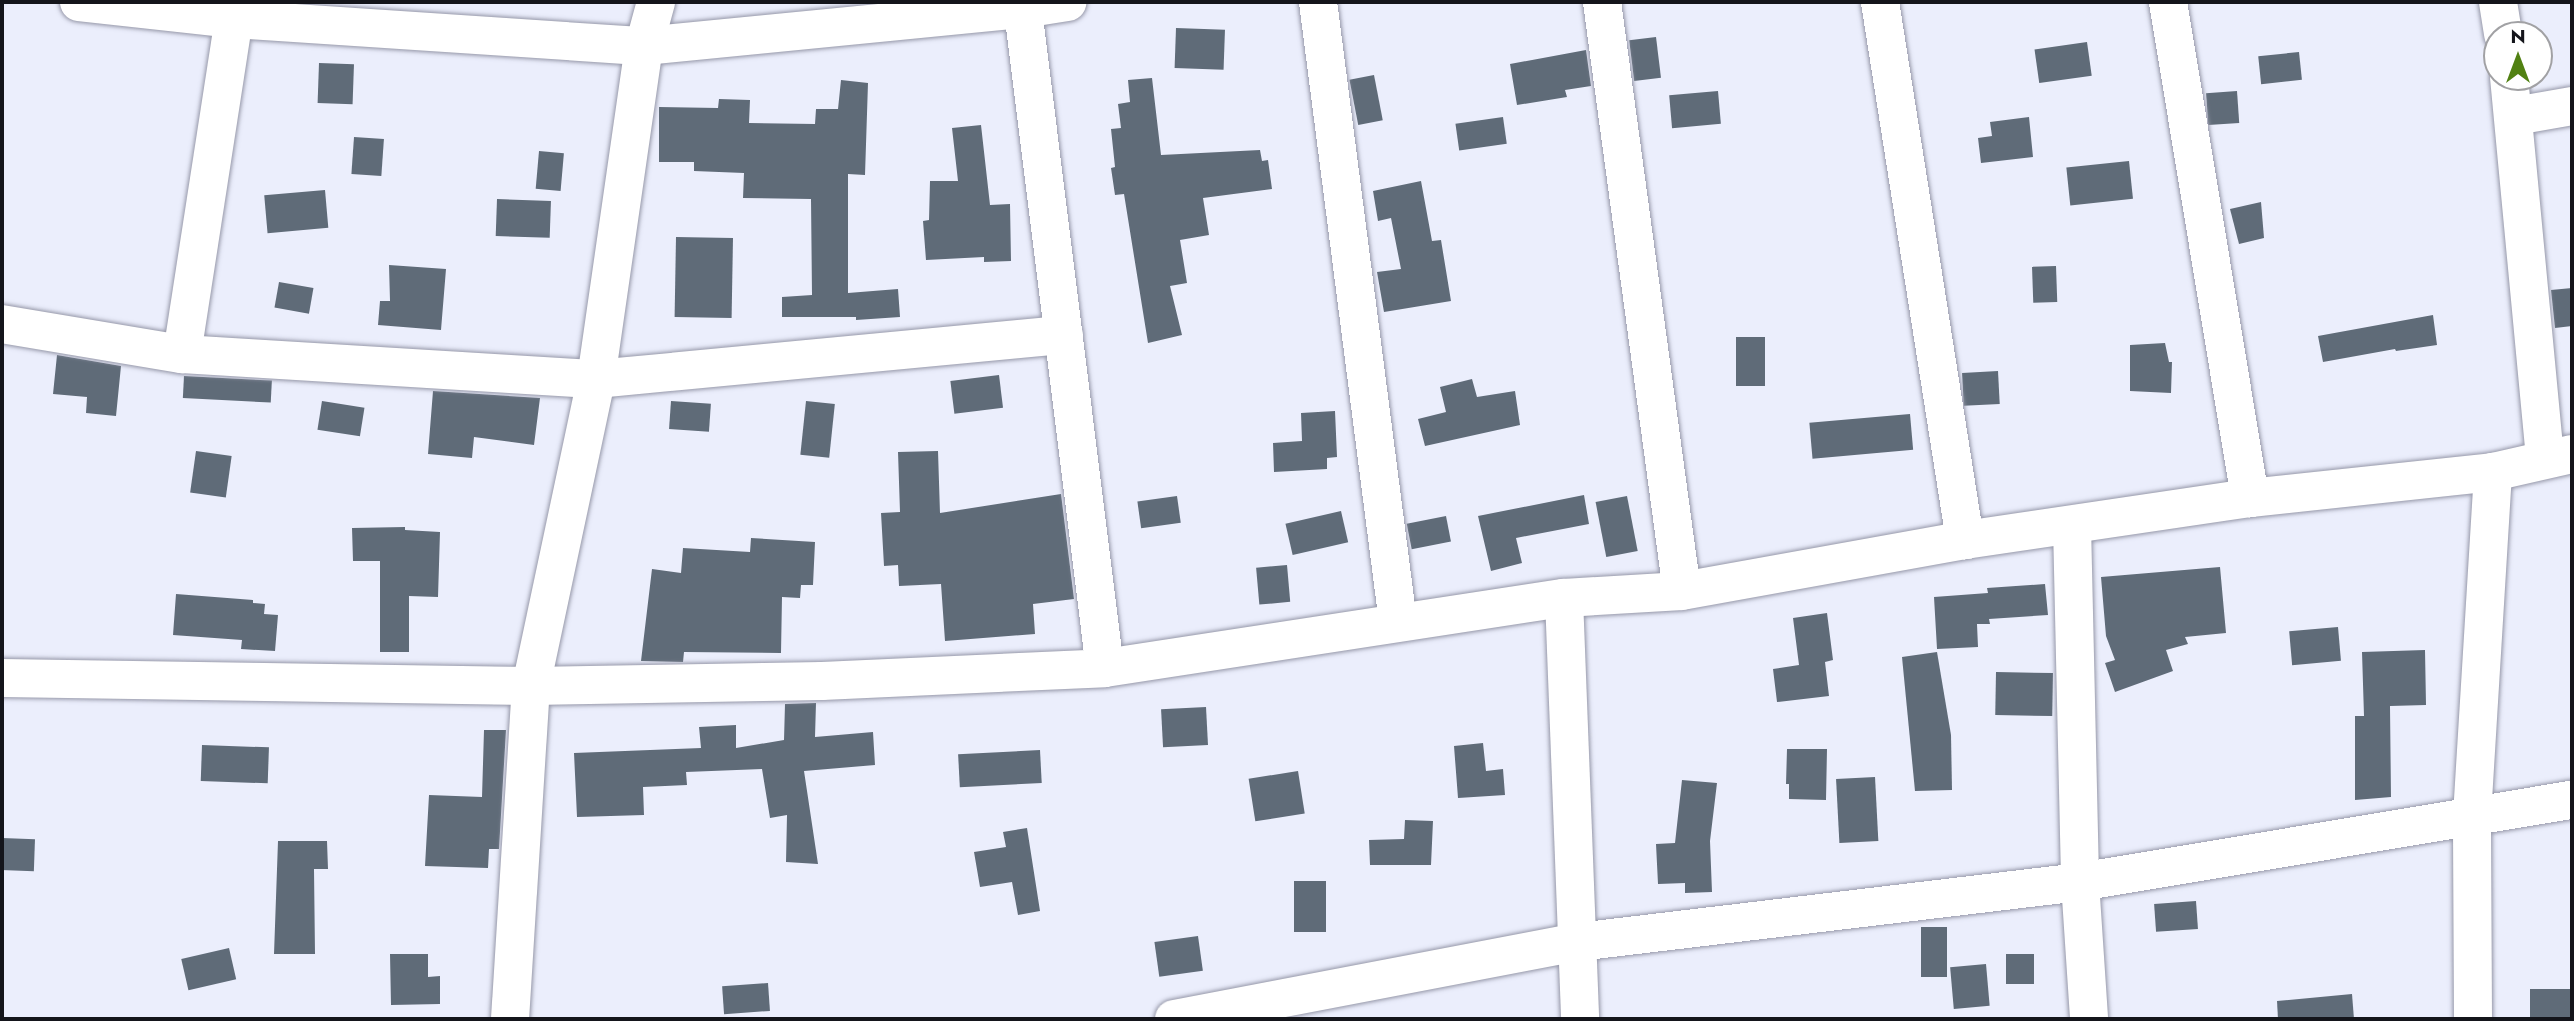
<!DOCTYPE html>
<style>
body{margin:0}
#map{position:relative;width:2574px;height:1021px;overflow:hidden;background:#ebeefc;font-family:Jost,sans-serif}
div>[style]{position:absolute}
.building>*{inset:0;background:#5f6b78;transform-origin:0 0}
.roads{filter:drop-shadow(0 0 2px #9698a9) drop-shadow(0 0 2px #9698a9)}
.minor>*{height:38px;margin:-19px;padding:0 19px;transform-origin:19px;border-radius:19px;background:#fff}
.major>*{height:38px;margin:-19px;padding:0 19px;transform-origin:19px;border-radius:19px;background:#fff}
span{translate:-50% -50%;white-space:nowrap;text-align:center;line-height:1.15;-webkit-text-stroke:5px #fff;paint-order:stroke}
.frame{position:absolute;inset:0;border:4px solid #14151b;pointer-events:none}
.north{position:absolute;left:2483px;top:21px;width:70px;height:70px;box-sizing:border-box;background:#fff;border:2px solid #a1a1a4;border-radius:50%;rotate:0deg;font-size:19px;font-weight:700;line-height:28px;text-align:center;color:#14151b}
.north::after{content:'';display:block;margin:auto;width:24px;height:32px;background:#518112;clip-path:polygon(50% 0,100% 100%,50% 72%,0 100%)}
</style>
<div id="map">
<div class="building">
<i style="left:1176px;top:28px;width:49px;height:40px;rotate:2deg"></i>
<i style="left:1656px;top:37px;width:41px;height:27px;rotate:83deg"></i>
<i style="left:2087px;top:42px;width:34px;height:53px;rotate:82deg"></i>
<i style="clip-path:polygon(1586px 50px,1591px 86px,1565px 90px,1567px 97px,1517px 105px,1510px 64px)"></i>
<i style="left:2299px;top:52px;width:28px;height:41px;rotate:84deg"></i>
<i style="left:319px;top:63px;width:35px;height:40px;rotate:2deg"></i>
<i style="left:1374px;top:75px;width:46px;height:25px;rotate:79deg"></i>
<i style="clip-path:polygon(1152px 78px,1161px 155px,1260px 150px,1262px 161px,1268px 160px,1272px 189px,1203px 198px,1209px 235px,1180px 240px,1187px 283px,1170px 286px,1182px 335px,1148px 343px,1124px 194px,1115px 195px,1111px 168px,1115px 167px,1111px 129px,1121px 128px,1118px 104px,1130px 102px,1128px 80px)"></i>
<i style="clip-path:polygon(841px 80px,868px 83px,865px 175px,848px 174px,848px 293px,898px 289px,900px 317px,856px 320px,856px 317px,782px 317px,782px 297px,812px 295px,811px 199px,743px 198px,744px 173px,694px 171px,694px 162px,659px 162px,659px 107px,718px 108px,719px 99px,750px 100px,749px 123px,815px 124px,816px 109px,838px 109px)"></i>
<i style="left:1718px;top:91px;width:33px;height:49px;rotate:85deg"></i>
<i style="left:2237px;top:91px;width:32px;height:31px;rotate:86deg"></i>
<i style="left:1503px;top:117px;width:27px;height:48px;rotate:82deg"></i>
<i style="clip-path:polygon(2029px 117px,2033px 157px,1981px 163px,1978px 138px,1992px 136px,1990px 122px)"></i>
<i style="clip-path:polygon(981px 125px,990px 205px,1010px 204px,1011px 261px,984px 262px,984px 257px,926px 260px,923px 221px,929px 220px,930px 181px,958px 181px,952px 128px)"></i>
<i style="left:354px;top:137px;width:30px;height:37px;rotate:4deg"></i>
<i style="left:539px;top:151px;width:25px;height:38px;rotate:5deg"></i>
<i style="left:2129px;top:161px;width:38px;height:63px;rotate:84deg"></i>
<i style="clip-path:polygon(1421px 181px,1432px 241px,1441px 240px,1451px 301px,1384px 312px,1377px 272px,1401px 269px,1391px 218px,1378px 221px,1373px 191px)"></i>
<i style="left:325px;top:190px;width:38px;height:61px;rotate:85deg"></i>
<i style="left:497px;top:199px;width:54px;height:37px;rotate:2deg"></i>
<i style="clip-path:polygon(2261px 202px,2264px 238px,2239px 244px,2230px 209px)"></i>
<i style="left:676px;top:237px;width:57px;height:80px;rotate:1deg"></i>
<i style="clip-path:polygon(389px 265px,446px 269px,441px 330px,378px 325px,380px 301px,390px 301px)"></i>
<i style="left:2056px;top:266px;width:36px;height:24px;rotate:88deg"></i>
<i style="left:279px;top:282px;width:35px;height:26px;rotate:10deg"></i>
<i style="clip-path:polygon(2572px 288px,2572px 326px,2555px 328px,2551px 290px)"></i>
<i style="clip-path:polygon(2433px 315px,2437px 345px,2396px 351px,2395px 349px,2323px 362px,2318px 336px)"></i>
<i style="left:1736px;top:337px;width:29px;height:49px"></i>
<i style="clip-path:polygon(2165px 343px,2169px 362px,2172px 362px,2171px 393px,2130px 391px,2130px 345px)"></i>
<i style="clip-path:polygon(57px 355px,121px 366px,116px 416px,86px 413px,87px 397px,53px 394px)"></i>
<i style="left:1998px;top:371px;width:33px;height:36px;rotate:87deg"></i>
<i style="left:999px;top:375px;width:33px;height:49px;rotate:83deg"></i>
<i style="left:184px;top:376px;width:88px;height:22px;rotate:3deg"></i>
<i style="clip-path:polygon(1472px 379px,1477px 397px,1515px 391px,1520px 425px,1425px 446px,1418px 419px,1446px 412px,1440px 387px)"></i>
<i style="clip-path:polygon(433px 391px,540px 398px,534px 445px,474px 437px,472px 458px,428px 454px)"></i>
<i style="left:322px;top:401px;width:43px;height:29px;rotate:9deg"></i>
<i style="left:671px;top:401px;width:40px;height:28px;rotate:4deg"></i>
<i style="left:806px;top:401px;width:29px;height:54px;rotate:6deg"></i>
<i style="clip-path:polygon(1335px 411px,1337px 457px,1327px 458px,1327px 469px,1274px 472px,1273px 443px,1302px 441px,1301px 413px)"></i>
<i style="left:1910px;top:414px;width:36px;height:101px;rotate:85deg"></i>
<i style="left:196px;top:451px;width:36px;height:42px;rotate:8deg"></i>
<i style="clip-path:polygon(938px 451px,940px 513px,1061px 494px,1074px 599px,1033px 604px,1035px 634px,945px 641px,941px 584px,899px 586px,898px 565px,884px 566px,881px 513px,900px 512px,898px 452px)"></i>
<i style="clip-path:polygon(1584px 495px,1589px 524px,1516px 538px,1522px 563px,1491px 571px,1478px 516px)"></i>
<i style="left:1177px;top:496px;width:27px;height:40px;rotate:82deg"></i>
<i style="left:1627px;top:496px;width:56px;height:32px;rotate:79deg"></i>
<i style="left:1341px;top:511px;width:32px;height:57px;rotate:77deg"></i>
<i style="left:1446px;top:516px;width:26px;height:40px;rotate:79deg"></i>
<i style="clip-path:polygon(405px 527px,405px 530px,440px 532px,438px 597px,409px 596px,409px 652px,380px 652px,380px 561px,353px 561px,352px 528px)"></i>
<i style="clip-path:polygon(751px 538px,815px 542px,813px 585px,801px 585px,800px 598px,782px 597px,781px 653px,684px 652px,683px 662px,641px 661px,652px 569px,681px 573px,683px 548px,750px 552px)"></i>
<i style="left:1287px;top:565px;width:37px;height:31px;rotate:85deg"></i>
<i style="clip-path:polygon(2220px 567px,2226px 633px,2185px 637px,2188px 644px,2166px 650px,2173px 671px,2115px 692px,2105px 663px,2115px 660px,2106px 636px,2101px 577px)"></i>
<i style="clip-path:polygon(2045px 584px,2048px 615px,1989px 619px,1990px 624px,1977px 624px,1978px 647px,1937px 649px,1934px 597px,1988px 593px,1987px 588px)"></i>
<i style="clip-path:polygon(176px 594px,253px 600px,253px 603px,265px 604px,264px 614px,278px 615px,275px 651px,241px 649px,242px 640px,173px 635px)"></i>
<i style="clip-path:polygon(1827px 613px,1833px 660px,1825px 662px,1829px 696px,1777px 702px,1773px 669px,1799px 665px,1793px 618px)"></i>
<i style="left:2338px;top:627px;width:34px;height:49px;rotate:85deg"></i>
<i style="clip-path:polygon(2425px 650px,2426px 705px,2390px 706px,2391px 797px,2355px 800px,2355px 716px,2364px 716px,2362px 652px)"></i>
<i style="clip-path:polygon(1937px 652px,1951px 735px,1952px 790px,1915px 791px,1902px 657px)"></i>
<i style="left:1996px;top:672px;width:57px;height:43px;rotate:1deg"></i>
<i style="clip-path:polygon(816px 703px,815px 737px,873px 732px,875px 765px,804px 771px,818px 864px,786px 862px,787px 815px,770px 818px,762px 769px,686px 772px,687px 785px,643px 787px,644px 815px,577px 817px,574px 753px,701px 748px,699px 727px,736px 725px,736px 748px,784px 740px,785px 704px)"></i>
<i style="left:1206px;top:707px;width:38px;height:45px;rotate:87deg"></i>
<i style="clip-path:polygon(484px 730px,506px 730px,499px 849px,489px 849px,488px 868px,425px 866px,429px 795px,482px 797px)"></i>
<i style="clip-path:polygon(1483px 743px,1486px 771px,1503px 769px,1505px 795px,1458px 798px,1454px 746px)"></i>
<i style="left:202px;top:745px;width:67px;height:36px;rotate:2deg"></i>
<i style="clip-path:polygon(1787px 749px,1827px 749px,1826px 800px,1789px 799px,1789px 784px,1786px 784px)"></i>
<i style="left:1040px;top:750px;width:33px;height:82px;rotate:87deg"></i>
<i style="left:1298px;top:771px;width:43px;height:50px;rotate:81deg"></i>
<i style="left:1875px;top:777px;width:64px;height:39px;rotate:87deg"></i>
<i style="clip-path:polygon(1682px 780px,1717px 783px,1710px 841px,1712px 892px,1685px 893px,1685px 883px,1658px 884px,1656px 844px,1675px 843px)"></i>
<i style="clip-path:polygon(1405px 820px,1433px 821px,1431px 865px,1370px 865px,1369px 840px,1404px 839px)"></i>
<i style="clip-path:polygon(1027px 828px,1040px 911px,1018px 915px,1012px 882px,980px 887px,974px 852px,1006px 847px,1003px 832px)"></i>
<i style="left:2px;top:838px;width:33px;height:32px;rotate:2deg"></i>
<i style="clip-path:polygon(278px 841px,327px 841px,328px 869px,314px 869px,315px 954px,274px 954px)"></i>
<i style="left:1294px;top:881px;width:32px;height:51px"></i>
<i style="left:2196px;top:901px;width:28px;height:42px;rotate:86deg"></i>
<i style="left:1921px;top:927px;width:26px;height:50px"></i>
<i style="left:1198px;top:936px;width:35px;height:44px;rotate:82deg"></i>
<i style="left:229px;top:948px;width:32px;height:49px;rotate:77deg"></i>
<i style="clip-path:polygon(390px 954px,428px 954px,428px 977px,440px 976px,440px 1004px,391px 1005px)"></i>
<i style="left:2006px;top:954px;width:28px;height:30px"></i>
<i style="left:1986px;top:964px;width:42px;height:36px;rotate:85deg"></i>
<i style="left:768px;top:983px;width:28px;height:46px;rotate:86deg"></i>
<i style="left:2572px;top:989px;width:30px;height:42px;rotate:90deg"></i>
<i style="clip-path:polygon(2352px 994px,2354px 1019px,2278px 1019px,2277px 1001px)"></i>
</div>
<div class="roads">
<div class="minor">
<i style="left:79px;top:2px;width:156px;rotate:6.3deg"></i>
<i style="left:234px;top:19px;width:411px;rotate:3.8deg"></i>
<i style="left:644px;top:46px;width:381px;rotate:-5.6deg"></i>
<i style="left:1023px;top:9px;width:45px;rotate:-9deg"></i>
<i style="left:1022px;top:2px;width:671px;rotate:82.9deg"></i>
<i style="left:1318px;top:2px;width:625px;rotate:82.65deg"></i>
<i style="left:1602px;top:2px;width:594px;rotate:82.27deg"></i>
<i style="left:1880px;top:2px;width:545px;rotate:81.02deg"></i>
<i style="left:2168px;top:2px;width:503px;rotate:80.61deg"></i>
<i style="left:2498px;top:2px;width:33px;rotate:81deg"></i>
<i style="left:2509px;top:77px;width:384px;rotate:84.6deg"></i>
<i style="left:2515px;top:116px;width:58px;rotate:-10deg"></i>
<i style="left:2px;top:324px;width:182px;rotate:9.5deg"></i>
<i style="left:182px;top:354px;width:415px;rotate:3.5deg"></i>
<i style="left:596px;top:379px;width:470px;rotate:-5.4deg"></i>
<i style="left:182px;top:354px;width:339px;rotate:-81.2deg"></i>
<i style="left:2072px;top:525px;width:357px;rotate:88.7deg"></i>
<i style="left:2080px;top:882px;width:137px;rotate:86.2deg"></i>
<i style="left:1564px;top:598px;width:421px;rotate:87.8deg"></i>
<i style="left:510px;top:1019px;width:334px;rotate:-86.4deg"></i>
<i style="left:531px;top:686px;width:314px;rotate:-78deg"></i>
<i style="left:596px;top:379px;width:336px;rotate:-81.8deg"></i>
<i style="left:644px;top:46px;width:46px;rotate:-74.7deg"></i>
<i style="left:1174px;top:1019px;width:411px;rotate:-10.8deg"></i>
<i style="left:1578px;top:942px;width:506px;rotate:-6.82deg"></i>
<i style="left:2080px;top:882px;width:499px;rotate:-9.5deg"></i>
<i style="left:2473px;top:1019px;width:203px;rotate:-90.3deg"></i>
<i style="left:2472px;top:816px;width:345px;rotate:-86.5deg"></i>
</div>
<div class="major">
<i style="left:2px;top:678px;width:529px;rotate:0.87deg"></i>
<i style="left:531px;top:686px;width:291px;rotate:-1deg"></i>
<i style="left:822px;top:681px;width:283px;rotate:-2.6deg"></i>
<i style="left:1105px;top:668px;width:464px;rotate:-8.7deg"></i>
<i style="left:1564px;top:598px;width:118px;rotate:-3.4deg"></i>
<i style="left:1682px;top:591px;width:288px;rotate:-10.2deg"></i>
<i style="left:1965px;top:540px;width:288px;rotate:-8.4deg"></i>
<i style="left:2250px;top:498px;width:244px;rotate:-6.1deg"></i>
<i style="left:2493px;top:472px;width:81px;rotate:-12.8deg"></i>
</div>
</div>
<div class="frame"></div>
<div class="north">N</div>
</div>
